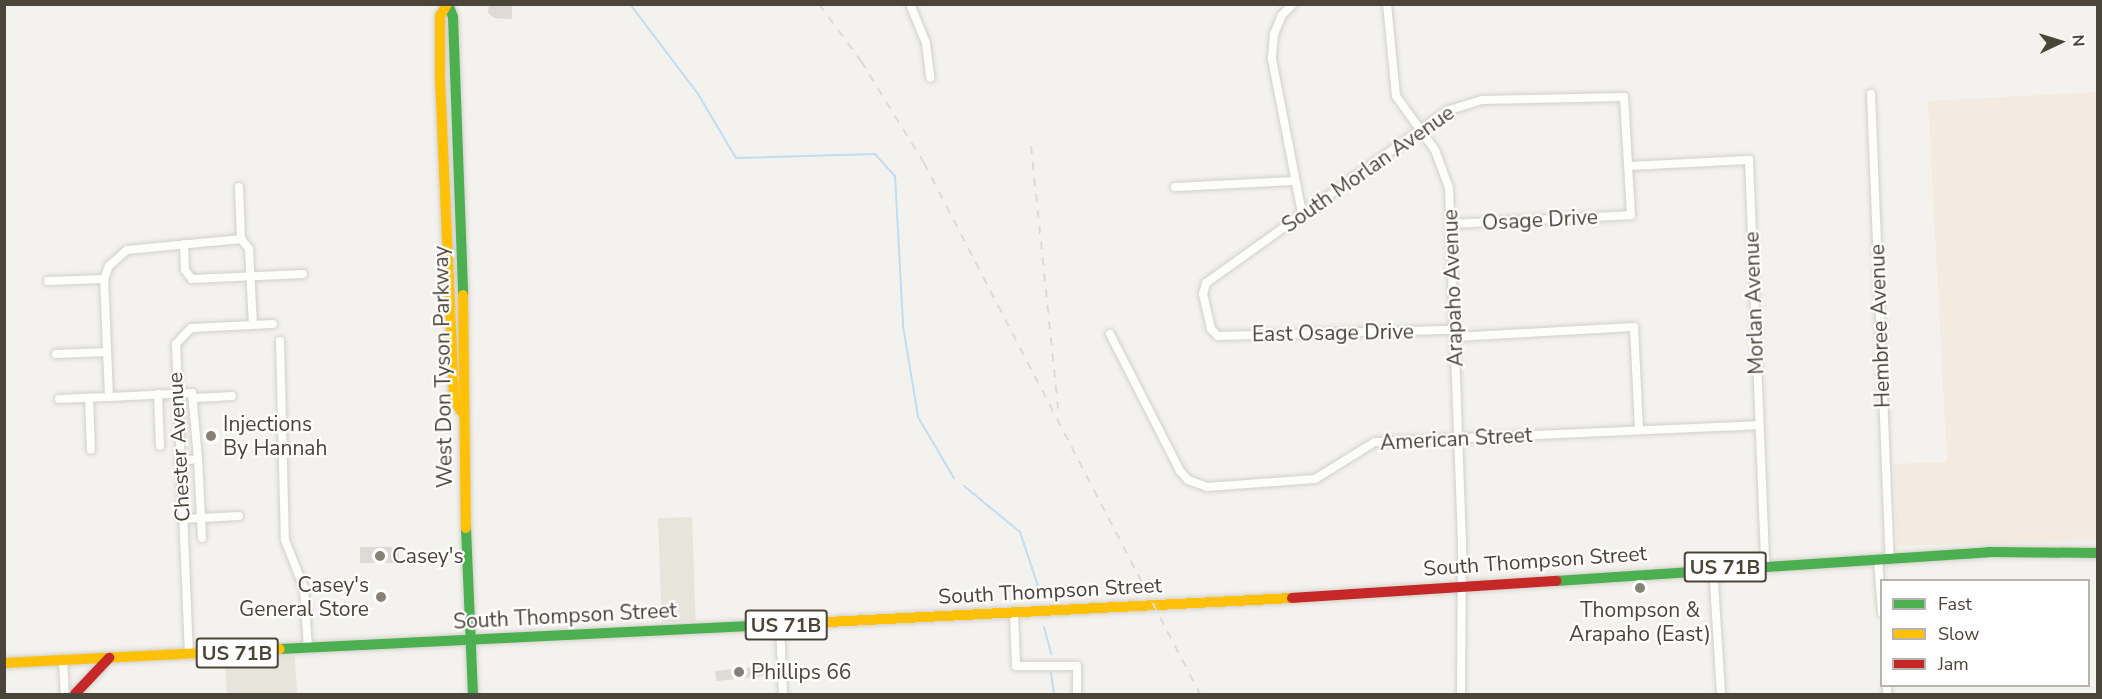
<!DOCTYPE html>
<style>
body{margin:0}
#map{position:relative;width:2102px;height:699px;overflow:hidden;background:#f4f2ee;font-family:"Nunito Sans",sans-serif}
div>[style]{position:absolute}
.residential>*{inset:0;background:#e7e4dc;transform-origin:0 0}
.commercial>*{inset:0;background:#f3ebdf}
.stream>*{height:2px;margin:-1px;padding:0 1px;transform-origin:1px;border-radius:1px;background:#c0ddf1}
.building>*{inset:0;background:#dedbd6;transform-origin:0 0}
.roads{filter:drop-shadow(0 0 2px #d2d0cb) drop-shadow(0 0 2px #d2d0cb)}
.street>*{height:8px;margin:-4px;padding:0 4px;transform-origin:4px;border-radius:4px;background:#fdfdfc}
.fast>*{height:10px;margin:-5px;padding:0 5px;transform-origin:5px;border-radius:5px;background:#4caf50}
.slow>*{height:10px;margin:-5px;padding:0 5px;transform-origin:5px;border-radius:5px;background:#ffc107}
.jam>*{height:10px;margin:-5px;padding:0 5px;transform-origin:5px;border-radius:5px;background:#c62828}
.rail>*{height:2px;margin-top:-1px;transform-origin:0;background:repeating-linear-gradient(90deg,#dbdbda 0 8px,transparent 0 16px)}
.dots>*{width:16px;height:16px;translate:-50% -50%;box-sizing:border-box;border:3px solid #fff;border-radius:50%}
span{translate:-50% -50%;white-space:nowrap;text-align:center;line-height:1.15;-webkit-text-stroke:4.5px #fff;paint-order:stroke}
.shield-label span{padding:2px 4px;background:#fff;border:2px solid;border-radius:4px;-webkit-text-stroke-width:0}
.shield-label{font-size:20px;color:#4b4439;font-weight:700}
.street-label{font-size:21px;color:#4b4439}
.poi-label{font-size:21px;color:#4b4439}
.left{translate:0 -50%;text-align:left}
.right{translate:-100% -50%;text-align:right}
.frame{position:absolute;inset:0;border:6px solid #4b4439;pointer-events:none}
.legend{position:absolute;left:1880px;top:579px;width:210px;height:108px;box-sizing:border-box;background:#fff;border:2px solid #b7b4b0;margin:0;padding:8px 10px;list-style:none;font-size:18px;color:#4b4439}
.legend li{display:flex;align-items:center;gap:12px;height:30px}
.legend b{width:30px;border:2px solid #b7b4b0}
.north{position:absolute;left:2030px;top:12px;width:60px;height:60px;-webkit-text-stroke:4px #fff;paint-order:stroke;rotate:86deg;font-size:16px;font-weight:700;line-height:24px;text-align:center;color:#4b4439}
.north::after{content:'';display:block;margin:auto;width:21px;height:27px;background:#4b4439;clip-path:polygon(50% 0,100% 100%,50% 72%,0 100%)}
</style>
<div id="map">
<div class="residential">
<i style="left:692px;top:517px;width:104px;height:34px;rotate:88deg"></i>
<i style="left:295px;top:656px;width:38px;height:70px;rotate:87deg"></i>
</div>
<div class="commercial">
<i style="clip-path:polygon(2097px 92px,2097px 541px,1897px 546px,1894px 464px,1947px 462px,1928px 101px)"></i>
</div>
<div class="stream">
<i style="left:630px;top:4px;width:113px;rotate:52.9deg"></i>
<i style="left:698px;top:94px;width:74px;rotate:59.3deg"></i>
<i style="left:736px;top:158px;width:139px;rotate:-1.6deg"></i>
<i style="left:875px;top:154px;width:30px;rotate:48deg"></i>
<i style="left:895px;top:176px;width:150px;rotate:86.9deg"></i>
<i style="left:903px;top:326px;width:92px;rotate:80.6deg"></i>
<i style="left:918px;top:417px;width:71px;rotate:59.5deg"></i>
<i style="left:964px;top:486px;width:72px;rotate:39.4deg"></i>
<i style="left:1020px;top:532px;width:70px;rotate:71.6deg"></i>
<i style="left:1044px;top:627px;width:28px;rotate:75deg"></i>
<i style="left:1051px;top:673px;width:21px;rotate:82deg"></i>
</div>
<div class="building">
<i style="clip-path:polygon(489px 4px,512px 4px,512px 19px,494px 18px,488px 13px)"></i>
<i style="left:399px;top:547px;width:16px;height:39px;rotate:90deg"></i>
<i style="left:763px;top:666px;width:10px;height:48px;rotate:84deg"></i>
</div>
<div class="roads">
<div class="street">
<i style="left:910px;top:4px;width:42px;rotate:67.7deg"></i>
<i style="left:926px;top:43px;width:35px;rotate:83deg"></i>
<i style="left:1293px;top:4px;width:16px;rotate:135deg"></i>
<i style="left:1282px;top:15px;width:21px;rotate:113deg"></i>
<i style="left:1274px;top:34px;width:25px;rotate:95deg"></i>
<i style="left:1272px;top:59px;width:157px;rotate:79deg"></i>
<i style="left:1387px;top:4px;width:92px;rotate:84.4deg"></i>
<i style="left:1396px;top:96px;width:67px;rotate:54.2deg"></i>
<i style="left:1435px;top:150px;width:40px;rotate:69.8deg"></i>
<i style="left:1449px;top:188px;width:361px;rotate:87.9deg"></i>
<i style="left:1462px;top:549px;width:145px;rotate:90.4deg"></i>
<i style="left:1871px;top:94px;width:464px;rotate:87.7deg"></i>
<i style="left:1629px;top:166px;width:120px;rotate:-2.9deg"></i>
<i style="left:1749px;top:160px;width:405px;rotate:87.7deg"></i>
<i style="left:239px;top:187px;width:52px;rotate:87.8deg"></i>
<i style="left:1175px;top:187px;width:119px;rotate:-2.9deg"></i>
<i style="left:1450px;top:224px;width:181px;rotate:-2.8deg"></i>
<i style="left:1631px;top:215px;width:118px;rotate:-93.4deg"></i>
<i style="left:1624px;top:97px;width:142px;rotate:178.8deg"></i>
<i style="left:1482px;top:100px;width:37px;rotate:163deg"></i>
<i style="left:1447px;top:111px;width:296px;rotate:144.5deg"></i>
<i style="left:1206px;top:283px;width:11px;rotate:105deg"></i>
<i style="left:1203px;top:294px;width:36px;rotate:77deg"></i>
<i style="left:1211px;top:329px;width:10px;rotate:45deg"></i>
<i style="left:1218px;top:336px;width:236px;rotate:-1.5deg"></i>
<i style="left:184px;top:244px;width:26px;rotate:88deg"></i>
<i style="left:185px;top:270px;width:11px;rotate:52deg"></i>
<i style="left:192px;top:279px;width:111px;rotate:-2.6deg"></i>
<i style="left:48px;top:281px;width:56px;rotate:-2deg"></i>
<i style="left:1110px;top:334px;width:154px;rotate:62.9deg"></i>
<i style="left:1180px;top:471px;width:12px;rotate:48deg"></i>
<i style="left:1188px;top:480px;width:20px;rotate:20deg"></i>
<i style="left:1207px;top:487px;width:108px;rotate:-4.2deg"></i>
<i style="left:1315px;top:479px;width:70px;rotate:-31.7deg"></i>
<i style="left:1375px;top:442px;width:384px;rotate:-2.5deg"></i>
<i style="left:1454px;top:337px;width:180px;rotate:-3.2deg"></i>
<i style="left:1634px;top:327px;width:102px;rotate:87.2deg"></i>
<i style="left:280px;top:341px;width:199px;rotate:88.6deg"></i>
<i style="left:285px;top:540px;width:52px;rotate:68.4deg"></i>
<i style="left:304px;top:588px;width:61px;rotate:86.2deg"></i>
<i style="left:56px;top:354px;width:51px;rotate:-2.2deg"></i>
<i style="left:158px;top:394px;width:52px;rotate:87.8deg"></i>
<i style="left:89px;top:398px;width:52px;rotate:87.8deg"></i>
<i style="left:196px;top:398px;width:36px;rotate:-3deg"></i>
<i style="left:59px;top:399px;width:50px;rotate:-2.3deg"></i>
<i style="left:198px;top:459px;width:66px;rotate:-95.2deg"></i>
<i style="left:192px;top:393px;width:83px;rotate:177.2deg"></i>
<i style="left:109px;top:397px;width:118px;rotate:-92.4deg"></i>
<i style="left:104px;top:279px;width:14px;rotate:-69deg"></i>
<i style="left:109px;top:266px;width:24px;rotate:-42deg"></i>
<i style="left:127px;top:250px;width:115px;rotate:-5.5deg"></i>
<i style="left:241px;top:239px;width:13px;rotate:51deg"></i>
<i style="left:249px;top:249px;width:76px;rotate:87deg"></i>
<i style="left:179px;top:461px;width:19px;rotate:-6deg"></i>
<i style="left:198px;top:459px;width:59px;rotate:87.1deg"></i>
<i style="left:201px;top:518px;width:38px;rotate:-3deg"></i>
<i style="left:182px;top:519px;width:19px;rotate:-3deg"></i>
<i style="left:201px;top:518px;width:20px;rotate:87deg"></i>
<i style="left:1878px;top:559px;width:54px;rotate:85.8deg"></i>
<i style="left:1713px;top:567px;width:127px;rotate:86.4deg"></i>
<i style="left:1014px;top:613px;width:53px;rotate:87.8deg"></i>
<i style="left:1016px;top:666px;width:61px"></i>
<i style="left:1077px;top:666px;width:28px;rotate:90deg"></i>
<i style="left:780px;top:625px;width:69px;rotate:87.5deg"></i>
<i style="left:189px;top:655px;width:311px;rotate:-92.4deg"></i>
<i style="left:176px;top:344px;width:22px;rotate:-47deg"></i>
<i style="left:191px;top:328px;width:82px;rotate:-2.8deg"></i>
<i style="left:63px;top:660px;width:34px;rotate:87deg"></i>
<i style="left:1887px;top:686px;width:8px;rotate:90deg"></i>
</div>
<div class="fast">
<i style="left:448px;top:4px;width:14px;rotate:69deg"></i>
<i style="left:453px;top:17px;width:278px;rotate:87.9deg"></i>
<i style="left:466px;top:528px;width:166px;rotate:87.6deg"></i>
<i style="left:1556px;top:581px;width:434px;rotate:-3.8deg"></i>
<i style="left:1989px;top:552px;width:109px;rotate:0.5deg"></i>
<i style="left:280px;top:649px;width:491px;rotate:-2.8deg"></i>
</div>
<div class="slow">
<i style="left:447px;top:4px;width:14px;rotate:120deg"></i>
<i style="left:440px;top:16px;width:62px;rotate:90deg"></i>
<i style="left:440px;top:78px;width:320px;rotate:87.5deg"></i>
<i style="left:454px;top:398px;width:15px;rotate:62deg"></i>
<i style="left:463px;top:295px;width:233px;rotate:89.3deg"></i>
<i style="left:770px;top:625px;width:523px;rotate:-2.96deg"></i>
<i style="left:4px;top:663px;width:276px;rotate:-2.9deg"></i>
</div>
<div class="jam">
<i style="left:1292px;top:598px;width:265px;rotate:-3.7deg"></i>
<i style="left:75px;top:694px;width:50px;rotate:-46.6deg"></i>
</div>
</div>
<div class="rail">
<i style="left:819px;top:4px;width:71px;rotate:53.6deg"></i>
<i style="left:861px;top:61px;width:120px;rotate:58.3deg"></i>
<i style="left:924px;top:163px;width:598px;rotate:62.54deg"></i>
<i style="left:1031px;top:146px;width:264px;rotate:84.1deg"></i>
</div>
<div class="dots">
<i style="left:211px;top:436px;background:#868178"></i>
<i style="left:380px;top:556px;background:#868178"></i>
<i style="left:1640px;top:588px;background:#868178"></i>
<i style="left:381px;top:597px;background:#868178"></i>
<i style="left:739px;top:672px;background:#868178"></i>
</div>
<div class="shield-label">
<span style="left:1725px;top:567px">US 71B</span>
<span style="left:786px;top:625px">US 71B</span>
<span style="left:237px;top:653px">US 71B</span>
</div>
<div class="street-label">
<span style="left:1368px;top:169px;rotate:-35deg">South Morlan Avenue</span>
<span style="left:1540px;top:220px;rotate:-3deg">Osage Drive</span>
<span style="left:1453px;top:288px;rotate:-92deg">Arapaho Avenue</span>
<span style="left:1754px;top:303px;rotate:-92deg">Morlan Avenue</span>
<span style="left:1880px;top:326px;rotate:-92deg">Hembree Avenue</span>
<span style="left:1333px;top:333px;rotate:-1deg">East Osage Drive</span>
<span style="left:443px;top:367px;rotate:-91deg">West Don Tyson Parkway</span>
<span style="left:1456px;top:439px;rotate:-3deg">American Street</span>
<span style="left:179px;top:447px;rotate:-93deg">Chester Avenue</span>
<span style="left:1535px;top:561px;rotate:-4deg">South Thompson Street</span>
<span style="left:1050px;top:591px;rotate:-3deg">South Thompson Street</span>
<span style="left:565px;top:616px;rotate:-3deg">South Thompson Street</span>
</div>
<div class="poi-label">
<span class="left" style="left:223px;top:436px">Injections<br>By Hannah</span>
<span class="left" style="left:392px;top:556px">Casey's</span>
<span class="right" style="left:369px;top:597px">Casey's<br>General Store</span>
<span style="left:1640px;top:622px">Thompson &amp;<br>Arapaho (East)</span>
<span class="left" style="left:751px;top:672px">Phillips 66</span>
</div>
<div class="frame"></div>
<ul class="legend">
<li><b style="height:8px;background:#4caf50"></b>Fast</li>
<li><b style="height:8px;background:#ffc107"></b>Slow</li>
<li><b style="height:8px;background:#c62828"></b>Jam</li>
</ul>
<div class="north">N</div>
</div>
